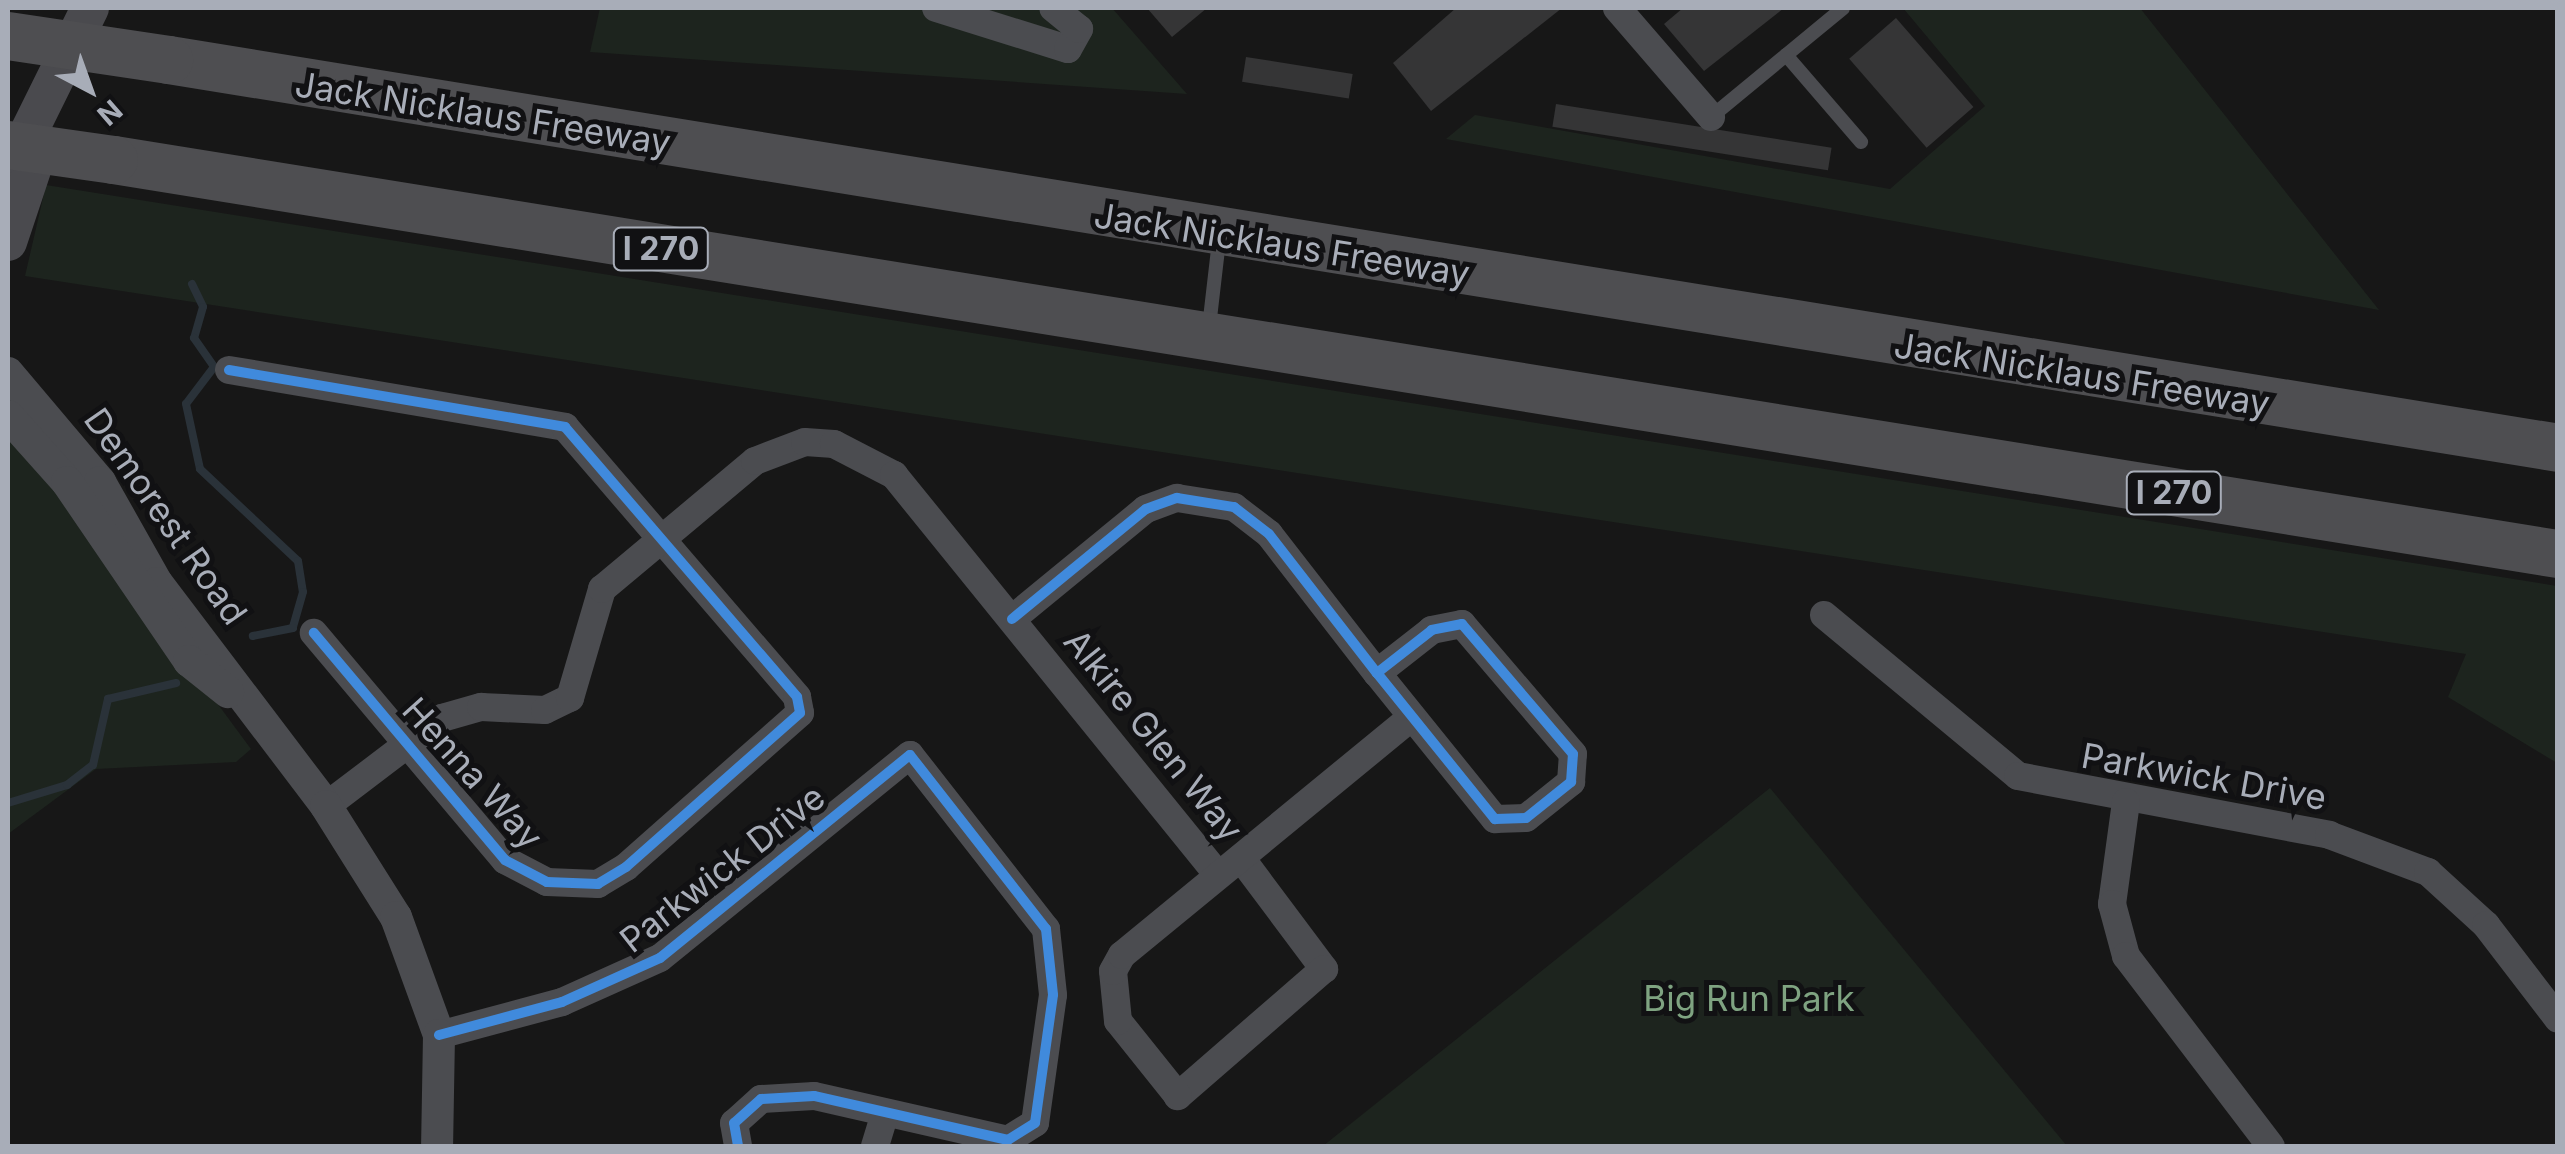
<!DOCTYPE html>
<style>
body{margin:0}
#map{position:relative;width:2565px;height:1154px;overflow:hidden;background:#171717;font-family:Inter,sans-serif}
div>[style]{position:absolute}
.green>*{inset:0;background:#1d241e}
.stream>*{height:8px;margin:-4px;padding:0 4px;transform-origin:4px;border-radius:4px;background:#2a3239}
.building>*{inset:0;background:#353536;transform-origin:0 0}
.service>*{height:14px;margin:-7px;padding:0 7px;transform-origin:7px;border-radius:7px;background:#4b4c50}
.minor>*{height:28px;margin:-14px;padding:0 14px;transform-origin:14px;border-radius:14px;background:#4b4c50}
.tertiary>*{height:32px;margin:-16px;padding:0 16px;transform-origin:16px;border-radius:16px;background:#4b4c50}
.secondary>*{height:38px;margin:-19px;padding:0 19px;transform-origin:19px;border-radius:19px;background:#4a4a4e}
.motorway>*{height:48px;margin:-24px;padding:0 24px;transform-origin:24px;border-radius:24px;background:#4e4e51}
.motorway-bridge>*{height:48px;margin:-24px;padding:0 24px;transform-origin:24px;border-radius:24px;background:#4e4e51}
.cycleway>*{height:10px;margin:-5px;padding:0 5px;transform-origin:5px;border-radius:5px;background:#408adc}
span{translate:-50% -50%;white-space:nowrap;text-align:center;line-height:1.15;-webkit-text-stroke:10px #111113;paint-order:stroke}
.shield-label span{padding:2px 8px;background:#111113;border:2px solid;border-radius:8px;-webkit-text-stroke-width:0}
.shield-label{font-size:32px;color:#a8adb8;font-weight:700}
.street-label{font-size:35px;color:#a8adb8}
.park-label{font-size:35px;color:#7fa381}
.frame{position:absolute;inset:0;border:10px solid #a8adb8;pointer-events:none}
.north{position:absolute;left:40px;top:40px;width:100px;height:100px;-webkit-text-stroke:8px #111113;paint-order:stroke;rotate:139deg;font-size:28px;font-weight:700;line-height:40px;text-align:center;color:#a8adb8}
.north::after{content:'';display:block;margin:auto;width:35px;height:45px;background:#a8adb8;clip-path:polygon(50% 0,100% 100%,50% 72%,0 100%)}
</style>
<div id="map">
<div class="green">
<i style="clip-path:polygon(600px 8px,1112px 8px,1187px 94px,590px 52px)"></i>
<i style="clip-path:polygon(1903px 8px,2140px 8px,2379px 310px,1446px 139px,1475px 115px,1890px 189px,1985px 106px)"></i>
<i style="clip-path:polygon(46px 185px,2557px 586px,2557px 763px,2448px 697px,2466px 654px,25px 276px)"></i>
<i style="clip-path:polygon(8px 434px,48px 474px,251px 749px,236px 762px,96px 769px,8px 834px)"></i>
<i style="clip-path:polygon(1770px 788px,2067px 1146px,1323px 1146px)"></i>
</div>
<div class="stream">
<i style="left:192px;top:284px;width:25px;rotate:64deg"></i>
<i style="left:203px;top:307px;width:32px;rotate:106deg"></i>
<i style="left:194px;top:338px;width:35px;rotate:55deg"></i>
<i style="left:214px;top:367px;width:46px;rotate:127.1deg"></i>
<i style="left:186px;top:404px;width:66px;rotate:77.8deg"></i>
<i style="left:200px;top:469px;width:134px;rotate:43.2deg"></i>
<i style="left:298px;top:561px;width:31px;rotate:81deg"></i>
<i style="left:303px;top:592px;width:37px;rotate:106deg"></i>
<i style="left:293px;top:628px;width:41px;rotate:168.7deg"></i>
<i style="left:8px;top:803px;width:62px;rotate:-17deg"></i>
<i style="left:67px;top:785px;width:33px;rotate:-38deg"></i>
<i style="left:93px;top:765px;width:68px;rotate:-77.2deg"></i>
<i style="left:108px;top:699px;width:70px;rotate:-13.2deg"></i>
</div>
<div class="building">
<i style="clip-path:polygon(1147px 8px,1207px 8px,1172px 37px)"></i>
<i style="clip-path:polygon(1456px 8px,1562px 8px,1431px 111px,1393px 63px)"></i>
<i style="clip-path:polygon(1683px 8px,1784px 8px,1704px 71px,1664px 24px)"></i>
<i style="left:1896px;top:18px;width:118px;height:62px;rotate:49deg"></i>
<i style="left:1246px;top:57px;width:108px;height:25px;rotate:9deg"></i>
<i style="left:1556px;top:104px;width:279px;height:23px;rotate:9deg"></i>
</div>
<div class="service">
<i style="left:1786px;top:55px;width:115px;rotate:49.2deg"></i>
<i style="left:1711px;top:117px;width:171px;rotate:-39.5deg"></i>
<i style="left:1209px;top:327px;width:88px;rotate:-83.4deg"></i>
</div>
<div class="minor">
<i style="left:936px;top:8px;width:138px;rotate:17.3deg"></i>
<i style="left:1068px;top:49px;width:23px;rotate:-61deg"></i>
<i style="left:1079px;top:29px;width:33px;rotate:-141deg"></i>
<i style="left:1617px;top:8px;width:144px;rotate:49.2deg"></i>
<i style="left:229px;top:370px;width:341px;rotate:9.6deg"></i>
<i style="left:565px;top:427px;width:356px;rotate:49.3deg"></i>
<i style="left:797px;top:697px;width:16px;rotate:79deg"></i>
<i style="left:800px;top:713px;width:232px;rotate:138.5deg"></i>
<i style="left:626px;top:867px;width:33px;rotate:149deg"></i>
<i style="left:598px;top:884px;width:51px;rotate:-177.8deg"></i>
<i style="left:547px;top:882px;width:47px;rotate:-152.4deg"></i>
<i style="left:505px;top:860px;width:297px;rotate:-130.1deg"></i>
<i style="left:1824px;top:615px;width:252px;rotate:39.7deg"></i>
<i style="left:2018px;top:776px;width:317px;rotate:10.7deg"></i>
<i style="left:2329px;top:835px;width:106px;rotate:20.5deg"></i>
<i style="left:2428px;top:872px;width:79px;rotate:42.4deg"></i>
<i style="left:2486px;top:925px;width:118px;rotate:52.5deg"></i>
<i style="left:1012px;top:619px;width:173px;rotate:-39.4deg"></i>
<i style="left:1146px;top:509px;width:33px;rotate:-20deg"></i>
<i style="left:1177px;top:498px;width:58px;rotate:9deg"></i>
<i style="left:1234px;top:507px;width:44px;rotate:37.6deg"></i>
<i style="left:1269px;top:534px;width:176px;rotate:52.2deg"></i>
<i style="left:1377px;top:673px;width:188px;rotate:51.1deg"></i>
<i style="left:1495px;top:819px;width:31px;rotate:-2deg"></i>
<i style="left:1526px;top:818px;width:58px;rotate:-38.7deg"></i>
<i style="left:1571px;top:782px;width:28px;rotate:-86deg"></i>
<i style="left:1573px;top:754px;width:171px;rotate:-130.5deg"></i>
<i style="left:1462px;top:624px;width:31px;rotate:169deg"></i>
<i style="left:1432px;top:630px;width:70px;rotate:142deg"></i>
<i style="left:2126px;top:802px;width:103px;rotate:97.8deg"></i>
<i style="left:2112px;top:904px;width:54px;rotate:74.9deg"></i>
<i style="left:2126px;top:956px;width:239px;rotate:52.7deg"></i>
<i style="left:326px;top:806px;width:146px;rotate:-37.2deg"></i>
<i style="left:442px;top:718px;width:41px;rotate:-15.8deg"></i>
<i style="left:481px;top:707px;width:64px;rotate:2.7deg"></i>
<i style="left:545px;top:710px;width:28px;rotate:-26deg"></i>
<i style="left:570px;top:698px;width:114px;rotate:-73.6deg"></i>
<i style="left:602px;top:589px;width:199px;rotate:-39.9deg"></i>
<i style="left:755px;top:461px;width:53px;rotate:-20.8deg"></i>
<i style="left:805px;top:442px;width:29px;rotate:4deg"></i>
<i style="left:834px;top:444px;width:68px;rotate:27.3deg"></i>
<i style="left:894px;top:475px;width:515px;rotate:50.99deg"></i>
<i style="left:1241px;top:858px;width:139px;rotate:53.2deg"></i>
<i style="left:1324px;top:969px;width:194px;rotate:139deg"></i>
<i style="left:1178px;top:1096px;width:96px;rotate:-128.7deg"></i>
<i style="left:1118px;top:1021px;width:50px;rotate:-95.7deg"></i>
<i style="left:1113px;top:971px;width:18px;rotate:-61deg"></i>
<i style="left:1122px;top:955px;width:375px;rotate:-39.4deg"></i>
<i style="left:439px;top:1035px;width:127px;rotate:-15deg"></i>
<i style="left:562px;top:1002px;width:107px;rotate:-24.2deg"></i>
<i style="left:660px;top:958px;width:322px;rotate:-39.1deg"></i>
<i style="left:910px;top:755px;width:221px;rotate:52deg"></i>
<i style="left:1046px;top:929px;width:66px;rotate:83.9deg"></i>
<i style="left:1053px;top:995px;width:129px;rotate:98deg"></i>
<i style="left:1035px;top:1123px;width:32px;rotate:148deg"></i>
<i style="left:1008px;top:1140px;width:199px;rotate:-167.2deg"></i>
<i style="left:814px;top:1096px;width:53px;rotate:176.8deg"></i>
<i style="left:761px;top:1099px;width:36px;rotate:138deg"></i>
<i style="left:734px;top:1123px;width:23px;rotate:80deg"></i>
<i style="left:875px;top:1146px;width:34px;rotate:-73deg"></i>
</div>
<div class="tertiary">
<i style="left:8px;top:373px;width:143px;rotate:49.8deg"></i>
<i style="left:100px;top:482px;width:116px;rotate:60.6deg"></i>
<i style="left:157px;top:583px;width:280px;rotate:52.8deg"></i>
<i style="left:326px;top:806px;width:131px;rotate:57.8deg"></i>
<i style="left:396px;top:917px;width:126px;rotate:70deg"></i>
<i style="left:439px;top:1035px;width:111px;rotate:91deg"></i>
<i style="left:8px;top:416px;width:89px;rotate:48.2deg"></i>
<i style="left:67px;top:482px;width:217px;rotate:55.7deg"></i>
<i style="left:189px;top:661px;width:50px;rotate:38.5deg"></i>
</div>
<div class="secondary">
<i style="left:8px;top:174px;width:185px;rotate:-63.7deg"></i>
<i style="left:8px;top:242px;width:101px;rotate:-71.6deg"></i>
</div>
<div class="motorway">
<i style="left:169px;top:60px;width:2420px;rotate:9.22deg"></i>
<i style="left:114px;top:160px;width:2476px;rotate:9.16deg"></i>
</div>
<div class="motorway-bridge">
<i style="left:8px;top:36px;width:163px;rotate:8.5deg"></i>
<i style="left:8px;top:145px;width:107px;rotate:8.1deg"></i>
</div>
<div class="cycleway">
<i style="left:229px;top:370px;width:341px;rotate:9.6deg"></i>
<i style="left:565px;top:427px;width:356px;rotate:49.3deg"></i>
<i style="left:797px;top:697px;width:16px;rotate:79deg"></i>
<i style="left:800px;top:713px;width:232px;rotate:138.5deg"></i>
<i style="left:626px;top:867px;width:33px;rotate:149deg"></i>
<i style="left:598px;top:884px;width:51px;rotate:-177.8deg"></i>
<i style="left:547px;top:882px;width:47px;rotate:-152.4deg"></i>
<i style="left:505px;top:860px;width:297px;rotate:-130.1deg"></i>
<i style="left:1012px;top:619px;width:173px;rotate:-39.4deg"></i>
<i style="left:1146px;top:509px;width:33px;rotate:-20deg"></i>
<i style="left:1177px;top:498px;width:58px;rotate:9deg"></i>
<i style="left:1234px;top:507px;width:44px;rotate:37.6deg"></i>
<i style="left:1269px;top:534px;width:176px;rotate:52.2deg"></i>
<i style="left:1377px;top:673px;width:188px;rotate:51.1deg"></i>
<i style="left:1495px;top:819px;width:31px;rotate:-2deg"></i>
<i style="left:1526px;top:818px;width:58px;rotate:-38.7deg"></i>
<i style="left:1571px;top:782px;width:28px;rotate:-86deg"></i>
<i style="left:1573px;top:754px;width:171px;rotate:-130.5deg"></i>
<i style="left:1462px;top:624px;width:31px;rotate:169deg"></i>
<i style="left:1432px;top:630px;width:70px;rotate:142deg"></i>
<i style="left:439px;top:1035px;width:127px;rotate:-15deg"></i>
<i style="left:562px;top:1002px;width:107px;rotate:-24.2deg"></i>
<i style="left:660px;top:958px;width:322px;rotate:-39.1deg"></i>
<i style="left:910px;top:755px;width:221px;rotate:52deg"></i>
<i style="left:1046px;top:929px;width:66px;rotate:83.9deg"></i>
<i style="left:1053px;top:995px;width:129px;rotate:98deg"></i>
<i style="left:1035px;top:1123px;width:32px;rotate:148deg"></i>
<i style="left:1008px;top:1140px;width:199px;rotate:-167.2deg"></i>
<i style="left:814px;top:1096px;width:53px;rotate:176.8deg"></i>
<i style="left:761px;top:1099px;width:36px;rotate:138deg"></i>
<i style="left:734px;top:1123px;width:23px;rotate:80deg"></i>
</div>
<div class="shield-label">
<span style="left:661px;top:249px">I 270</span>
<span style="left:2174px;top:493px">I 270</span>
</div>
<div class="street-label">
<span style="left:483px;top:113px;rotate:9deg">Jack Nicklaus Freeway</span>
<span style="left:1282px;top:244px;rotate:9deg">Jack Nicklaus Freeway</span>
<span style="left:2082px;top:374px;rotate:9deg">Jack Nicklaus Freeway</span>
<span style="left:166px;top:516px;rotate:55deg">Demorest Road</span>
<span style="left:1154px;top:735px;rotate:51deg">Alkire Glen Way</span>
<span style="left:473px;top:773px;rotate:48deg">Henna Way</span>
<span style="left:2204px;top:776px;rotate:10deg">Parkwick Drive</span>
<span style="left:722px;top:868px;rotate:-38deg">Parkwick Drive</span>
</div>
<div class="park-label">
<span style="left:1749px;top:998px">Big Run Park</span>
</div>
<div class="frame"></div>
<div class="north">N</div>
</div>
